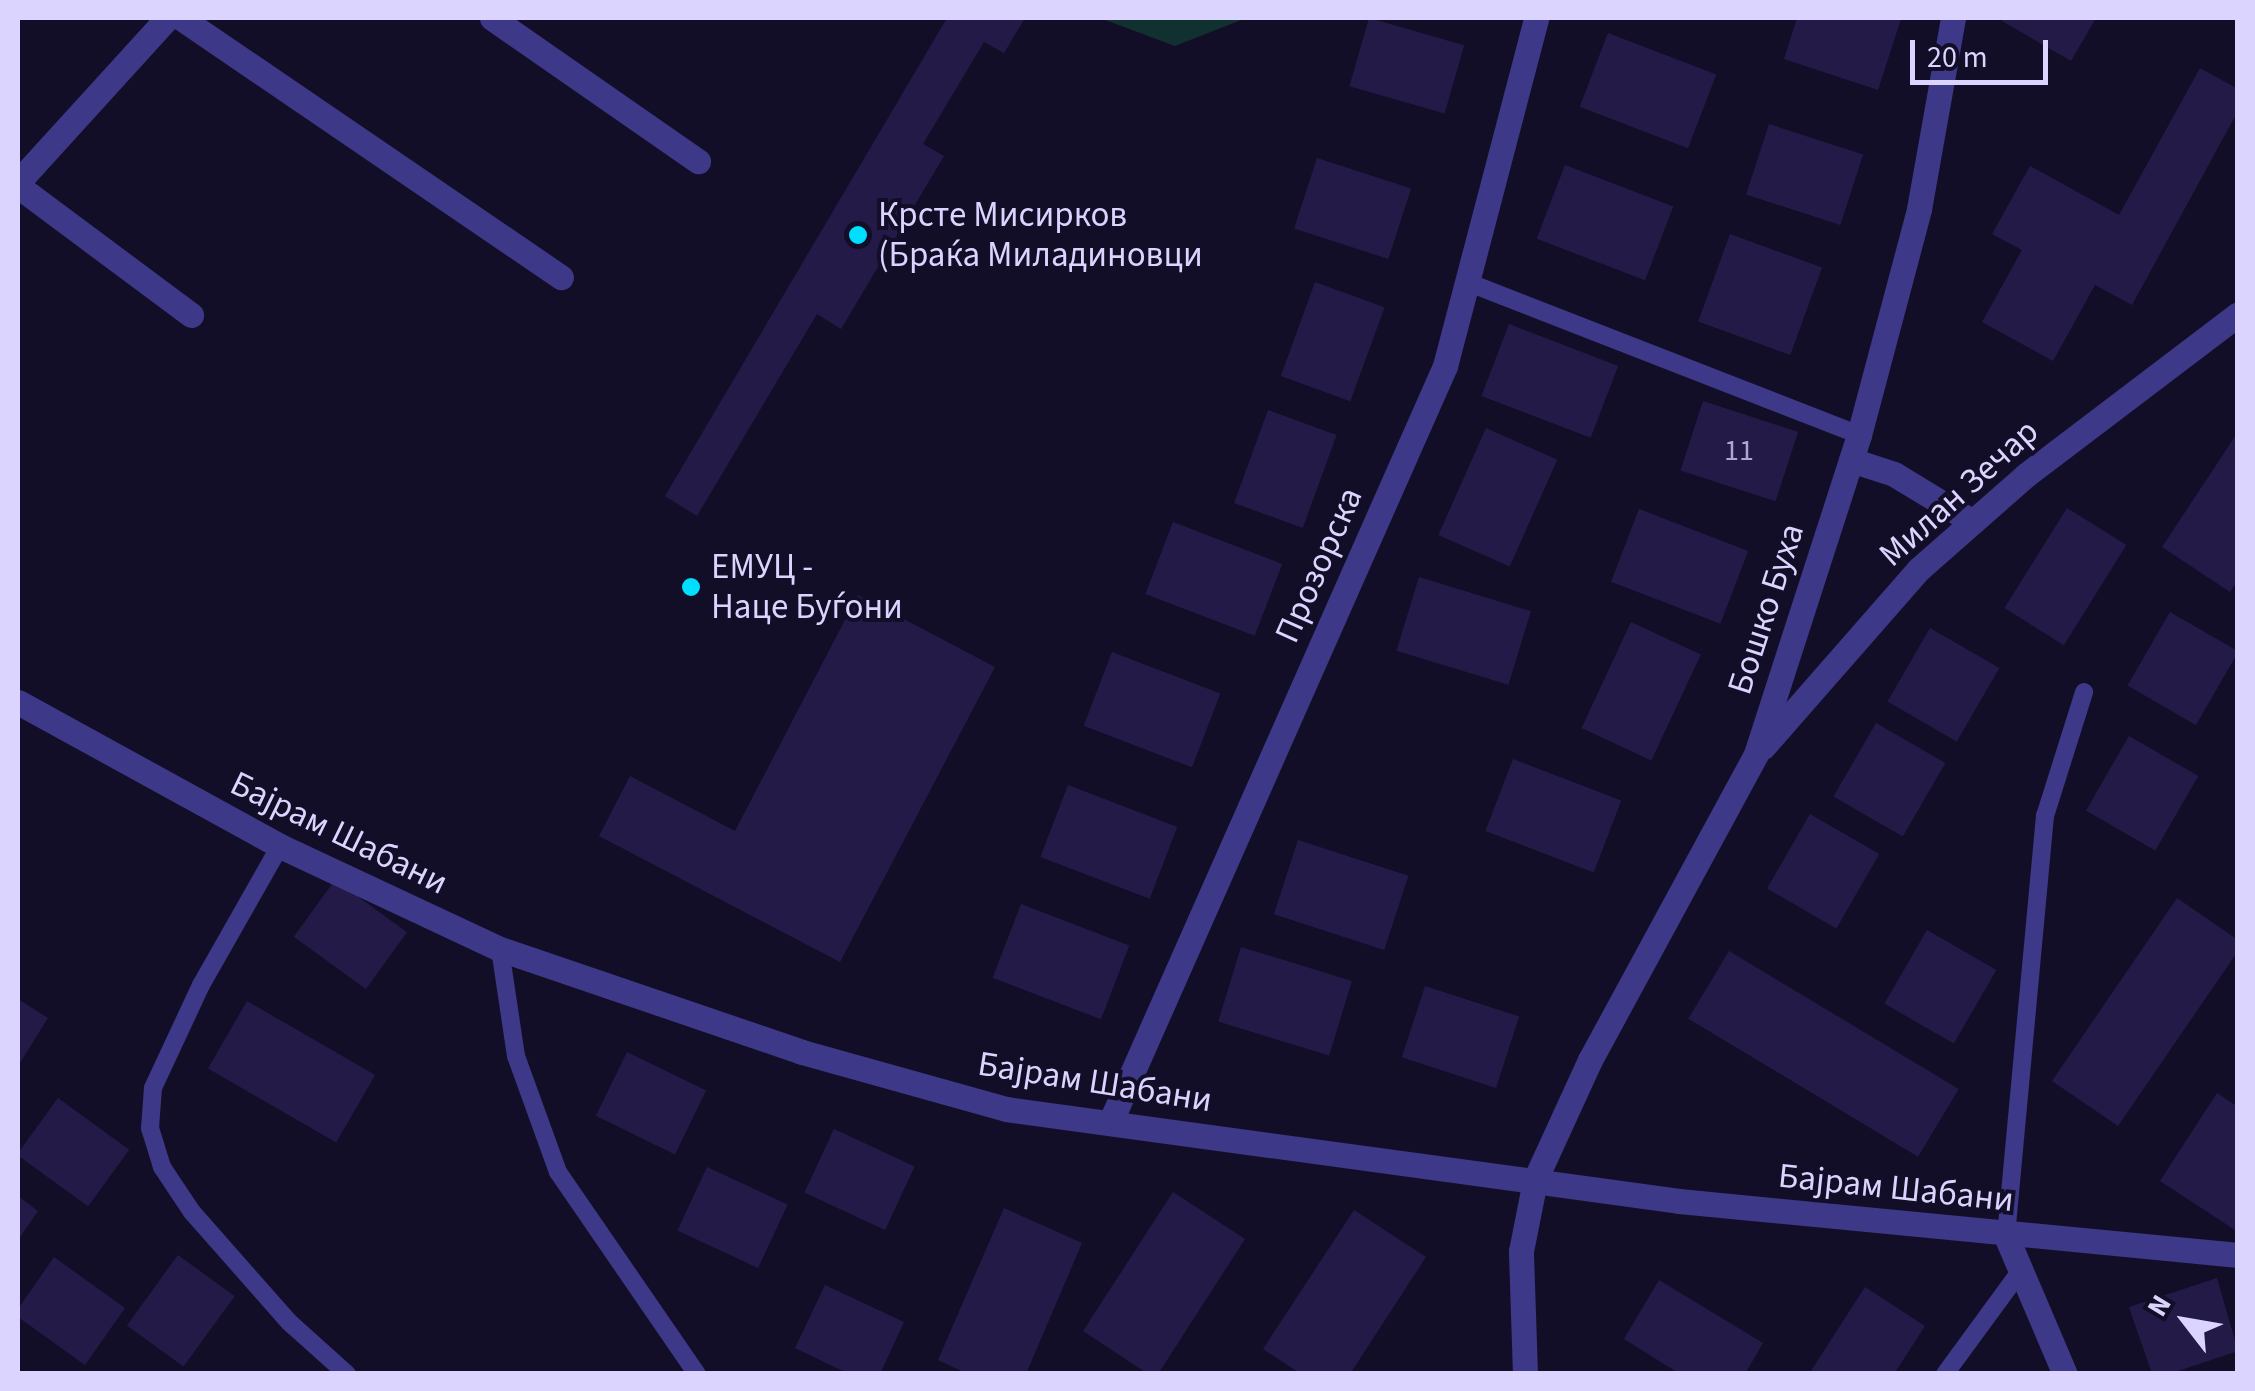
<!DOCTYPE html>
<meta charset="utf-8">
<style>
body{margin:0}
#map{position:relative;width:2255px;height:1391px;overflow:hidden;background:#130e27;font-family:"Source Sans 3",sans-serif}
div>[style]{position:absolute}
.green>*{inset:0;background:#113131}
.building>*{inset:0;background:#241a48;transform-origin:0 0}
.lane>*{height:18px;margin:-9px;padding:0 9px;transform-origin:9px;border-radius:9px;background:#3d3887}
.street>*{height:25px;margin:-12.5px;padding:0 12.5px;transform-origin:12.5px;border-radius:12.5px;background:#3d3887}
.dots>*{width:28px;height:28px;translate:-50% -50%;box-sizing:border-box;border:5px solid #130e27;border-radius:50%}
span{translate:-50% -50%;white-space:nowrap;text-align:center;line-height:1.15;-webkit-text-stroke:8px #130e27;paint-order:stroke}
.number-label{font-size:30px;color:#aca6d1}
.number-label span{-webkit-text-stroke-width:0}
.poi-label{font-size:35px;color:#dad4ff}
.left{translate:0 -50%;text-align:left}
.street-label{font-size:35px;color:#dad4ff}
.frame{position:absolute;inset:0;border:20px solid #dad4ff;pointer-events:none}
.north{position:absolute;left:2135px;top:1271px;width:100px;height:100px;-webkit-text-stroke:8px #130e27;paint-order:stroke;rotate:301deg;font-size:28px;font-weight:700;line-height:40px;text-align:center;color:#dad4ff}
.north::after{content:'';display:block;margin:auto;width:35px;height:45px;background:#dad4ff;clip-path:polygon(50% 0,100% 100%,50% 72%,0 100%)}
.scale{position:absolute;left:1910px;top:40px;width:138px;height:45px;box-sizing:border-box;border:5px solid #dad4ff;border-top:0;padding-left:12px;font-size:30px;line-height:35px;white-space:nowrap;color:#dad4ff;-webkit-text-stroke:8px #130e27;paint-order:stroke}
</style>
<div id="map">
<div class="green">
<i style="clip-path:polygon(1100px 18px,1246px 18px,1175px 46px)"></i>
</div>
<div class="building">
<i style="clip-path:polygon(947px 18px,1025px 18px,1004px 53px,984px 42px,923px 144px,944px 156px,841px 329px,817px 314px,697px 516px,665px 496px)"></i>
<i style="left:1369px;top:18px;width:99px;height:71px;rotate:16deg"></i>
<i style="clip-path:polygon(1797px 18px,1901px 19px,1878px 90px,1784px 59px)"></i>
<i style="clip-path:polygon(2004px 18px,2096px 18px,2071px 61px,2002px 21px)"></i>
<i style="left:1608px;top:33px;width:116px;height:79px;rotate:21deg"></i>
<i style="clip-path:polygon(2200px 68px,2238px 89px,2238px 111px,2132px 305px,2095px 285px,2053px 361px,1982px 322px,2022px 250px,1992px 234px,2030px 166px,2119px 215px)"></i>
<i style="left:1769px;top:124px;width:99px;height:74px;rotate:18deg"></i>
<i style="left:1317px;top:158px;width:99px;height:74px;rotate:18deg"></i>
<i style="left:1565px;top:165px;width:116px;height:79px;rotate:21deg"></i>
<i style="left:1730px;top:234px;width:98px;height:93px;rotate:20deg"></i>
<i style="left:1315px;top:282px;width:74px;height:100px;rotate:20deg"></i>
<i style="left:1509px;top:324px;width:117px;height:77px;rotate:21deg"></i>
<i style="left:1703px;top:401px;width:100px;height:73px;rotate:18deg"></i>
<i style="left:1268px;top:410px;width:73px;height:99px;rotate:20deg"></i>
<i style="left:1486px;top:428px;width:78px;height:117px;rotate:24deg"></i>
<i style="clip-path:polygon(2238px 432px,2238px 580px,2230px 592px,2162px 547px)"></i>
<i style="left:2067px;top:508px;width:70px;height:118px;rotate:32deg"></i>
<i style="left:1639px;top:509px;width:117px;height:78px;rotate:21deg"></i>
<i style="left:1173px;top:522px;width:117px;height:77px;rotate:21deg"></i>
<i style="left:1419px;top:577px;width:117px;height:77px;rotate:17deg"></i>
<i style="clip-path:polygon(858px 595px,995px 667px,840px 962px,599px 836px,630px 776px,735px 831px)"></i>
<i style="left:2170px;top:612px;width:79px;height:85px;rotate:30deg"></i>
<i style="left:1631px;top:622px;width:77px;height:117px;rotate:25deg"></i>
<i style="left:1930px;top:628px;width:80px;height:85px;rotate:30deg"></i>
<i style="left:1112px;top:652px;width:116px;height:79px;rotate:21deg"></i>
<i style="left:1876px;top:723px;width:80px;height:85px;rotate:30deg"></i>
<i style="left:2129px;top:736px;width:80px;height:86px;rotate:30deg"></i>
<i style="left:1513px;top:759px;width:116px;height:77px;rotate:21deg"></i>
<i style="left:1068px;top:785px;width:117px;height:77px;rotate:21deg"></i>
<i style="left:1810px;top:814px;width:80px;height:86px;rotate:30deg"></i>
<i style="left:1298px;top:840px;width:116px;height:78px;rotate:18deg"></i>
<i style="left:335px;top:880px;width:89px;height:70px;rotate:36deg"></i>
<i style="clip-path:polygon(2177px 898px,2238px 940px,2238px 951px,2118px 1126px,2052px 1081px)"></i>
<i style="left:1021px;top:904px;width:116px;height:79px;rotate:21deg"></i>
<i style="left:1927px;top:930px;width:80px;height:85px;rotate:30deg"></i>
<i style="left:1241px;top:947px;width:116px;height:78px;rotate:17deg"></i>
<i style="left:1729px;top:951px;width:268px;height:79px;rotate:31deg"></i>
<i style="left:1425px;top:986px;width:99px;height:75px;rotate:18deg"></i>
<i style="clip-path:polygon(18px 999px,48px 1018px,18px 1066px)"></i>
<i style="left:247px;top:1001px;width:148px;height:78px;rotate:30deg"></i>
<i style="left:627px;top:1052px;width:88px;height:71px;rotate:26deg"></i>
<i style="clip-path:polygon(2217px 1093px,2238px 1107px,2238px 1232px,2160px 1181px)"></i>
<i style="left:58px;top:1098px;width:88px;height:70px;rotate:36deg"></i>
<i style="left:834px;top:1129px;width:89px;height:70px;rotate:25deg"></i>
<i style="left:707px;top:1167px;width:89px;height:70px;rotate:25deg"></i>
<i style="clip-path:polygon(1173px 1192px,1245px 1239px,1158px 1374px,1148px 1374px,1083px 1331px)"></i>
<i style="clip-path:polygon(18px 1196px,38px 1211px,18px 1240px)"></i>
<i style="clip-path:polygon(1004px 1208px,1082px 1243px,1026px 1374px,968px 1374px,938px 1360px)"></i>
<i style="clip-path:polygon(1354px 1210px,1426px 1257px,1350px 1374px,1301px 1374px,1263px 1349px)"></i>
<i style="left:178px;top:1255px;width:70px;height:87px;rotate:36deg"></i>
<i style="clip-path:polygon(54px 1257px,125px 1308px,85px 1365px,18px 1317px,18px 1309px)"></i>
<i style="clip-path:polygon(2217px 1278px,2238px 1351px,2169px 1374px,2152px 1374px,2129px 1307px)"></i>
<i style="clip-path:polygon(1659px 1280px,1763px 1343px,1745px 1374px,1680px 1374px,1624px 1339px)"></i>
<i style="clip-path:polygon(825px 1285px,904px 1322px,880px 1374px,849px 1374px,795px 1348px)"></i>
<i style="clip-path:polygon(1865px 1287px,1925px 1326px,1894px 1374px,1809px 1374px)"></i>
</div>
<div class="lane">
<i style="left:1467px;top:282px;width:421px;rotate:21.3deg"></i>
<i style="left:280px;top:846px;width:160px;rotate:119.6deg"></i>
<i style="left:201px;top:985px;width:114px;rotate:115deg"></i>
<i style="left:153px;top:1088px;width:40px;rotate:94.3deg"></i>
<i style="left:150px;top:1128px;width:41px;rotate:72.9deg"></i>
<i style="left:162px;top:1167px;width:54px;rotate:56.3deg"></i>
<i style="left:192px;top:1212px;width:147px;rotate:48.6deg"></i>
<i style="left:289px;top:1322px;width:78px;rotate:41.9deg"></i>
<i style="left:500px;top:949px;width:108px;rotate:81.5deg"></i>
<i style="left:516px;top:1056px;width:123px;rotate:70.1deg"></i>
<i style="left:558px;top:1172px;width:245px;rotate:55.5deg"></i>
<i style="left:2006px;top:1236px;width:422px;rotate:-84.7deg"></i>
<i style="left:2045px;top:816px;width:130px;rotate:-72.5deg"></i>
<i style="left:1945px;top:1374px;width:129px;rotate:-53.8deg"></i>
</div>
<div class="street">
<i style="left:181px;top:18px;width:460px;rotate:34.3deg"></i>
<i style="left:492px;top:18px;width:251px;rotate:34.8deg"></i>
<i style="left:18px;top:182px;width:222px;rotate:-47.7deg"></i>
<i style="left:18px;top:186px;width:216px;rotate:36.7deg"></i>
<i style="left:1851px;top:460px;width:45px;rotate:18deg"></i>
<i style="left:1894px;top:474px;width:92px;rotate:31.3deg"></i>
<i style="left:18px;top:702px;width:299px;rotate:28.8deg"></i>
<i style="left:280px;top:846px;width:243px;rotate:25.1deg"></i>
<i style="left:500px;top:949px;width:319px;rotate:18.8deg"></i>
<i style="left:802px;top:1052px;width:212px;rotate:15.6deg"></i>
<i style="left:1006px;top:1109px;width:679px;rotate:7.78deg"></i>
<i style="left:1679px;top:1201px;width:562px;rotate:5.52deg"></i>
<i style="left:1763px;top:747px;width:237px;rotate:-48.8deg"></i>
<i style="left:1919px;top:569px;width:142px;rotate:-41.3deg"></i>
<i style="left:2026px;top:475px;width:266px;rotate:-37.2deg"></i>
<i style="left:1110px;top:1123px;width:828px;rotate:-66.13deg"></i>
<i style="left:1445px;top:366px;width:360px;rotate:-75.3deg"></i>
<i style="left:2006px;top:1236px;width:150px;rotate:66.9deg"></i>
<i style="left:1525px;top:1374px;width:123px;rotate:-91.9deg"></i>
<i style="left:1521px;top:1251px;width:72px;rotate:-78.8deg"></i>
<i style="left:1535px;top:1180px;width:132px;rotate:-65.4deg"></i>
<i style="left:1590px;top:1060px;width:348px;rotate:-61.5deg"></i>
<i style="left:1756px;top:754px;width:335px;rotate:-72.1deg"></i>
<i style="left:1859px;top:435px;width:234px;rotate:-75.1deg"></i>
<i style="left:1919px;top:209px;width:194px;rotate:-79.9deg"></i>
</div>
<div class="dots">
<i style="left:858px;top:235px;background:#00dfff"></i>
<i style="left:691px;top:587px;background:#00dfff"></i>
</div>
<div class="number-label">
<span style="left:1739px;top:451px">11</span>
</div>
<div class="poi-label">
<span class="left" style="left:878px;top:235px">Крсте Мисирков<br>(Браќа Миладиновци</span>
<span class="left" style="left:711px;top:587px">ЕМУЦ -<br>Наце Буѓони</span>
</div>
<div class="street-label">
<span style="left:1959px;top:493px;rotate:-42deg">Милан Зечар</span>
<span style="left:1319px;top:565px;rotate:-66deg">Прозорска</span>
<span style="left:1766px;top:609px;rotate:-72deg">Бошко Буха</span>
<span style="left:339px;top:833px;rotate:26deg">Бајрам Шабани</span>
<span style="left:1095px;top:1082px;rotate:9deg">Бајрам Шабани</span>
<span style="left:1896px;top:1188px;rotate:6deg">Бајрам Шабани</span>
</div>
<div class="frame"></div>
<div class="north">N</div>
<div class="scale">20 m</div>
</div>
